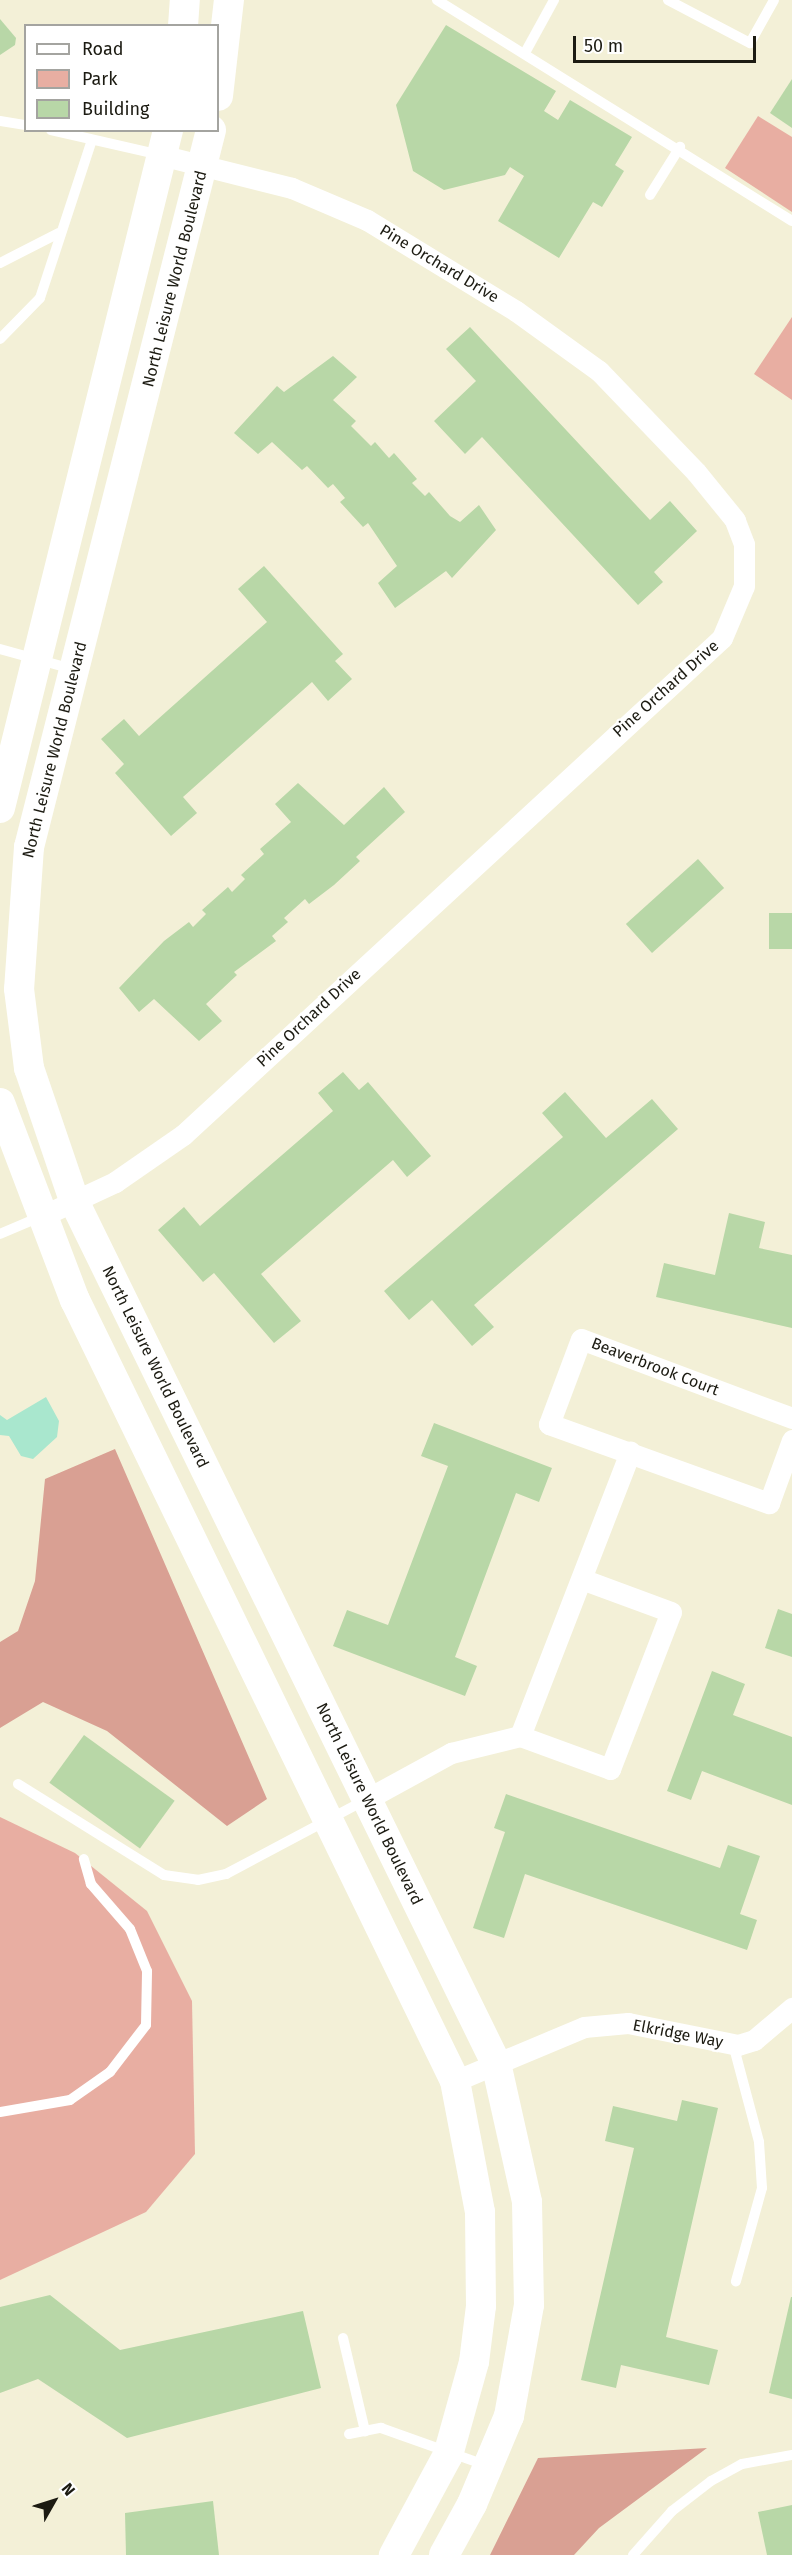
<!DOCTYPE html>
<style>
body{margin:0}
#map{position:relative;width:792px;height:2555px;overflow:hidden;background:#f3f0d7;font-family:"Fira Sans",sans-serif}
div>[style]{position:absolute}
.green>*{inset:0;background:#e8aea2}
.forest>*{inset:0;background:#d9a093}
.water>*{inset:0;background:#a9e7ce}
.building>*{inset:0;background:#b8d7a7;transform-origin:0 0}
.lane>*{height:10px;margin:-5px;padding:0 5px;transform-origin:5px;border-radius:5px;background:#fff}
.street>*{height:21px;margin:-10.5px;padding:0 10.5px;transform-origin:10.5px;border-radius:10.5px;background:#fff}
.secondary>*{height:30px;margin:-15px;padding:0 15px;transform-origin:15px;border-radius:15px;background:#fff}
span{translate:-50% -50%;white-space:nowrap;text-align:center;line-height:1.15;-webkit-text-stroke:4.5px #fff;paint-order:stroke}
.street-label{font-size:16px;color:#1c1b12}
.legend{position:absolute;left:24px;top:24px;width:195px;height:108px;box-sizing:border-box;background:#fff;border:2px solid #a4a4a0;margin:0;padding:8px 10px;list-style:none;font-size:18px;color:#1c1b12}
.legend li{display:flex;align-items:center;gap:12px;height:30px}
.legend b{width:30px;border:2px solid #a4a4a0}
.north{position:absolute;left:24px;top:2471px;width:60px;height:60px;-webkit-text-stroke:4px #fff;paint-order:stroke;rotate:51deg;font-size:16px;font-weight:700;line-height:24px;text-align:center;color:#1c1b12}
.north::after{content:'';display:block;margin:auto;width:21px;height:27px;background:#1c1b12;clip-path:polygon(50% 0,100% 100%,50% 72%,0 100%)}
.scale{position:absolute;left:573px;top:36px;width:183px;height:27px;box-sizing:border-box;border:3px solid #1c1b12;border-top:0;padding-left:8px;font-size:18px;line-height:21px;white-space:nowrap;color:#1c1b12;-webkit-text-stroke:4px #fff;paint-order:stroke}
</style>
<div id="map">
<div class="green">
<i style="clip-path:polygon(758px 116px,792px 137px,792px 212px,725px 168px)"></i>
<i style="clip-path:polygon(792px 317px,792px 400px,754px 374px)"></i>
<i style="clip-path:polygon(0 1817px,75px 1853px,147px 1911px,192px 2001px,195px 2154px,146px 2212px,0 2280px)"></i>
</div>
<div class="forest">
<i style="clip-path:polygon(115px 1449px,267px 1799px,227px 1826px,107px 1731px,43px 1702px,0 1728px,0 1642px,18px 1631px,35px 1581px,45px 1479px)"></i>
<i style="clip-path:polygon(707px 2448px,599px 2528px,574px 2555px,490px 2555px,538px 2458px)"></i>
</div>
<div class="water">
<i style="clip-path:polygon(46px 1397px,59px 1421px,57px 1437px,33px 1459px,21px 1456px,9px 1436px,0 1435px,0 1415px,7px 1420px)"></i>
</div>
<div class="building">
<i style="clip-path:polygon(0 19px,16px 38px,15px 45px,0 55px)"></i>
<i style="clip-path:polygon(446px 25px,556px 91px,544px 111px,558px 120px,570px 100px,632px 137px,615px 165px,624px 171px,602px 207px,593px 202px,559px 258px,498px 221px,524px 176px,510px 167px,505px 175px,444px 190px,413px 171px,396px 105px)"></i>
<i style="clip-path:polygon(792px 79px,792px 128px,770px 113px)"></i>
<i style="clip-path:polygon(470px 327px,650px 520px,670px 501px,697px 531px,654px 572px,663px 582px,638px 605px,482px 437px,465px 454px,434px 421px,476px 381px,446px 349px)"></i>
<i style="clip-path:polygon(333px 356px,357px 377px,333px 400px,356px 421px,351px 426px,371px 446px,375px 442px,389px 458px,394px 453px,417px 479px,412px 483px,425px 496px,429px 492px,450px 516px,460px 522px,479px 505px,496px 530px,452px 578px,446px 571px,395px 608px,378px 583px,397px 566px,368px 523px,363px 527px,340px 502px,345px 498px,333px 484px,328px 488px,307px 466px,302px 470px,272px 442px,258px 454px,234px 433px,277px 386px,284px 392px)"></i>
<i style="clip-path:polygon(264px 566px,343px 654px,335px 661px,352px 679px,328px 701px,312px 682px,183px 797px,197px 813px,171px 836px,115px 773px,124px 764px,101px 739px,124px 719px,139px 736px,267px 622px,238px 589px)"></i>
<i style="clip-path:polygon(298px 783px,344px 825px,384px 787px,405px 812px,356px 857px,360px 861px,334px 885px,309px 904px,305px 899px,284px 918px,288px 922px,272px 936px,276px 941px,234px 972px,237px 975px,206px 1004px,222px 1021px,199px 1041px,154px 999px,139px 1012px,119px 988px,164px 941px,189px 922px,193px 927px,206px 914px,202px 910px,228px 887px,232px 892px,245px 879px,241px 875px,264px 854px,260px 849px,291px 822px,275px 804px)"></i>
<i style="left:698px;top:859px;width:39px;height:97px;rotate:48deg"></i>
<i style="left:792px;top:913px;width:36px;height:23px;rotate:90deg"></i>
<i style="clip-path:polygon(343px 1072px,359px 1090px,368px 1082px,431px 1156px,407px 1177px,393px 1160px,261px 1274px,301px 1321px,274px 1343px,214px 1273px,203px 1282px,158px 1230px,184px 1207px,200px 1226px,333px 1111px,318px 1093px)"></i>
<i style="clip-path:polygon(565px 1092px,606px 1138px,652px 1099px,678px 1129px,474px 1305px,494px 1327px,472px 1346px,432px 1300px,409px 1320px,384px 1291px,563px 1137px,542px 1113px)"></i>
<i style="clip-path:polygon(729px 1213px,765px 1222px,759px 1248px,792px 1255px,792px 1328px,656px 1297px,664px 1263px,715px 1275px)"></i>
<i style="clip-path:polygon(434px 1423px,552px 1468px,539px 1502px,516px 1493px,455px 1657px,477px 1666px,465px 1696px,333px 1646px,347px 1610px,388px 1625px,448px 1466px,421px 1456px)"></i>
<i style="clip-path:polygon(778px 1609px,792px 1614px,792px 1657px,765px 1648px)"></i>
<i style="clip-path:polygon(712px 1671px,745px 1684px,733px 1715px,792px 1737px,792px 1805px,702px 1771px,691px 1800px,667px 1791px)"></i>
<i style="left:84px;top:1735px;width:112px;height:59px;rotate:36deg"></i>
<i style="clip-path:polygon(506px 1794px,720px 1868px,728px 1845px,760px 1856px,740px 1914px,757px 1920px,747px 1950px,525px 1874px,504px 1938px,473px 1928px,505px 1832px,494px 1828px)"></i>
<i style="clip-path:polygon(682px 2100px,718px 2108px,666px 2337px,718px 2350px,709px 2385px,621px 2365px,616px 2388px,581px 2380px,634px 2148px,605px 2141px,613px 2106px,677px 2121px)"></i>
<i style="clip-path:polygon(50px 2295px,120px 2350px,303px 2311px,321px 2388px,127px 2438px,38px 2379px,0 2393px,0 2307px)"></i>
<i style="clip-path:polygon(791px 2297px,792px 2297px,792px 2399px,769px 2393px)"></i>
<i style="clip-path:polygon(213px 2501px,219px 2555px,126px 2555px,125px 2513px)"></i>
<i style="clip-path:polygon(792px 2505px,792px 2555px,767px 2555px,758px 2512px)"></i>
</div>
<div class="lane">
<i style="left:437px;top:0;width:418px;rotate:31.9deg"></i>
<i style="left:668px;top:0;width:93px;rotate:27.7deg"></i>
<i style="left:750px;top:43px;width:49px;rotate:-60.8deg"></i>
<i style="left:526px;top:51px;width:58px;rotate:-61.2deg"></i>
<i style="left:0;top:121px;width:26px;rotate:9deg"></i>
<i style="left:51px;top:130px;width:113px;rotate:12.8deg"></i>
<i style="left:650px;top:195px;width:57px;rotate:-58deg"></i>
<i style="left:0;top:263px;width:66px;rotate:-27deg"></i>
<i style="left:0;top:339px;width:57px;rotate:-45.7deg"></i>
<i style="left:40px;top:298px;width:166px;rotate:-71.8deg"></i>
<i style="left:0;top:649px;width:75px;rotate:15.5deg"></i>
<i style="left:0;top:1234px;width:43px;rotate:-23deg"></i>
<i style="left:18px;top:1784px;width:172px;rotate:31.9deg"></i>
<i style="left:164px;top:1875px;width:34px;rotate:8deg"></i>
<i style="left:198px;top:1880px;width:29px;rotate:-12deg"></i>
<i style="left:226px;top:1874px;width:157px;rotate:-28deg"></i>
<i style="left:733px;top:2044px;width:101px;rotate:75.1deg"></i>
<i style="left:759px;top:2142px;width:46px;rotate:86.3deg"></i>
<i style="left:762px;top:2188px;width:97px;rotate:105.6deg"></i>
<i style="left:0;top:2112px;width:71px;rotate:-9.7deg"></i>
<i style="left:70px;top:2100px;width:49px;rotate:-35deg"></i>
<i style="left:110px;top:2072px;width:59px;rotate:-52.5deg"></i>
<i style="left:146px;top:2025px;width:54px;rotate:-88.9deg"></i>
<i style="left:147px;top:1971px;width:45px;rotate:-112deg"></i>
<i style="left:130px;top:1929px;width:60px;rotate:-130.9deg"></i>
<i style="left:91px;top:1884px;width:26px;rotate:-106deg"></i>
<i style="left:343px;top:2338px;width:96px;rotate:76.7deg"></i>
<i style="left:349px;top:2434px;width:33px;rotate:-11deg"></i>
<i style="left:381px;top:2428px;width:110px;rotate:19.6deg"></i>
<i style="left:633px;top:2555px;width:59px;rotate:-48.4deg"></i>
<i style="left:672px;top:2511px;width:49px;rotate:-37.6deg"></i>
<i style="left:711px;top:2481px;width:35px;rotate:-29deg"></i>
<i style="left:742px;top:2464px;width:51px;rotate:-10.2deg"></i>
</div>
<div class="street">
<i style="left:40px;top:1217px;width:83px;rotate:-25deg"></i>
<i style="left:115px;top:1182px;width:83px;rotate:-34.7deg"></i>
<i style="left:183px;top:1135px;width:733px;rotate:-42.68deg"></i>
<i style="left:722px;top:638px;width:56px;rotate:-67.1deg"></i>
<i style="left:744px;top:586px;width:42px;rotate:-90deg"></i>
<i style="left:744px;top:544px;width:26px;rotate:-111deg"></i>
<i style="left:735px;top:520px;width:62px;rotate:-129.1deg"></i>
<i style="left:696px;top:472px;width:140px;rotate:-133.8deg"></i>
<i style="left:599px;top:371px;width:102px;rotate:-144.1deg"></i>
<i style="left:516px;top:311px;width:175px;rotate:-148.6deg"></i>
<i style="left:367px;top:220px;width:82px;rotate:-156.9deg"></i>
<i style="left:292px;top:188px;width:135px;rotate:-165.9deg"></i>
<i style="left:792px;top:1418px;width:225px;rotate:-159.5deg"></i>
<i style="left:581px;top:1339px;width:91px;rotate:110.6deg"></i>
<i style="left:549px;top:1424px;width:234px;rotate:19.8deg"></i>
<i style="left:769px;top:1503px;width:67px;rotate:-69.9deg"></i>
<i style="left:520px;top:1736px;width:96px;rotate:20.1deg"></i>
<i style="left:610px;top:1769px;width:168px;rotate:-68.8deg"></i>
<i style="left:671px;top:1612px;width:95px;rotate:-159.7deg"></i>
<i style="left:367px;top:1799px;width:96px;rotate:-28.7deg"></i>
<i style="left:451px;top:1753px;width:71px;rotate:-13.8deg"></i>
<i style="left:520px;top:1736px;width:305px;rotate:-68.8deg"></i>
<i style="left:455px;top:2081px;width:140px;rotate:-22.7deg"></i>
<i style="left:584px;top:2027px;width:44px;rotate:-5.2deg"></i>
<i style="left:628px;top:2023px;width:112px;rotate:11.3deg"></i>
<i style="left:738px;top:2045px;width:17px;rotate:-17deg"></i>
<i style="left:754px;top:2040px;width:50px;rotate:-40.1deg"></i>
</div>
<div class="secondary">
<i style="left:183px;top:26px;width:26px;rotate:-86deg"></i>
<i style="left:218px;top:96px;width:97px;rotate:-83.5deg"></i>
<i style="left:211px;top:130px;width:740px;rotate:104.24deg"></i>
<i style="left:29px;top:847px;width:142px;rotate:94deg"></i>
<i style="left:19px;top:989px;width:80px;rotate:82.8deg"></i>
<i style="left:29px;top:1068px;width:143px;rotate:71.2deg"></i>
<i style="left:75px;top:1203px;width:958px;rotate:63.92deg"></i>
<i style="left:496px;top:2063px;width:142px;rotate:77.4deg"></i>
<i style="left:527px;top:2202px;width:103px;rotate:88.9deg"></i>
<i style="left:529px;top:2305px;width:113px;rotate:100.2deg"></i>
<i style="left:509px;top:2416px;width:95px;rotate:112.8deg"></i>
<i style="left:472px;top:2504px;width:58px;rotate:118.8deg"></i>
<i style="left:0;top:808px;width:699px;rotate:-76.08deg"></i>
<i style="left:0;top:1103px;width:211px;rotate:69.2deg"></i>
<i style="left:75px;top:1300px;width:869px;rotate:64.05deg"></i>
<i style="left:455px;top:2081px;width:133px;rotate:79.2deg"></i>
<i style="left:480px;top:2212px;width:94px;rotate:89.4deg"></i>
<i style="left:481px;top:2306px;width:56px;rotate:97.1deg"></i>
<i style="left:474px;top:2362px;width:97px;rotate:105.6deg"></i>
<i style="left:448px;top:2455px;width:114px;rotate:118.4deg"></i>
</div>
<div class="street-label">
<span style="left:439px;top:264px;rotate:31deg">Pine Orchard Drive</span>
<span style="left:175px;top:279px;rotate:-76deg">North Leisure World Boulevard</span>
<span style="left:666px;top:689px;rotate:-42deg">Pine Orchard Drive</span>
<span style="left:55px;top:750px;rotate:-76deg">North Leisure World Boulevard</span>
<span style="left:309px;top:1018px;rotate:-43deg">Pine Orchard Drive</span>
<span style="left:155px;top:1367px;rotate:64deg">North Leisure World Boulevard</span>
<span style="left:655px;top:1367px;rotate:21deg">Beaverbrook Court</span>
<span style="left:369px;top:1804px;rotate:64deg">North Leisure World Boulevard</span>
<span style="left:678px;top:2034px;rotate:11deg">Elkridge Way</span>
</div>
<ul class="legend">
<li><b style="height:8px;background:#fff"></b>Road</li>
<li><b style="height:16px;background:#e8aea2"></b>Park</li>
<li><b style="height:16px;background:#b8d7a7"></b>Building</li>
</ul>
<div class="north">N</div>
<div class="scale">50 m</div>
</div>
